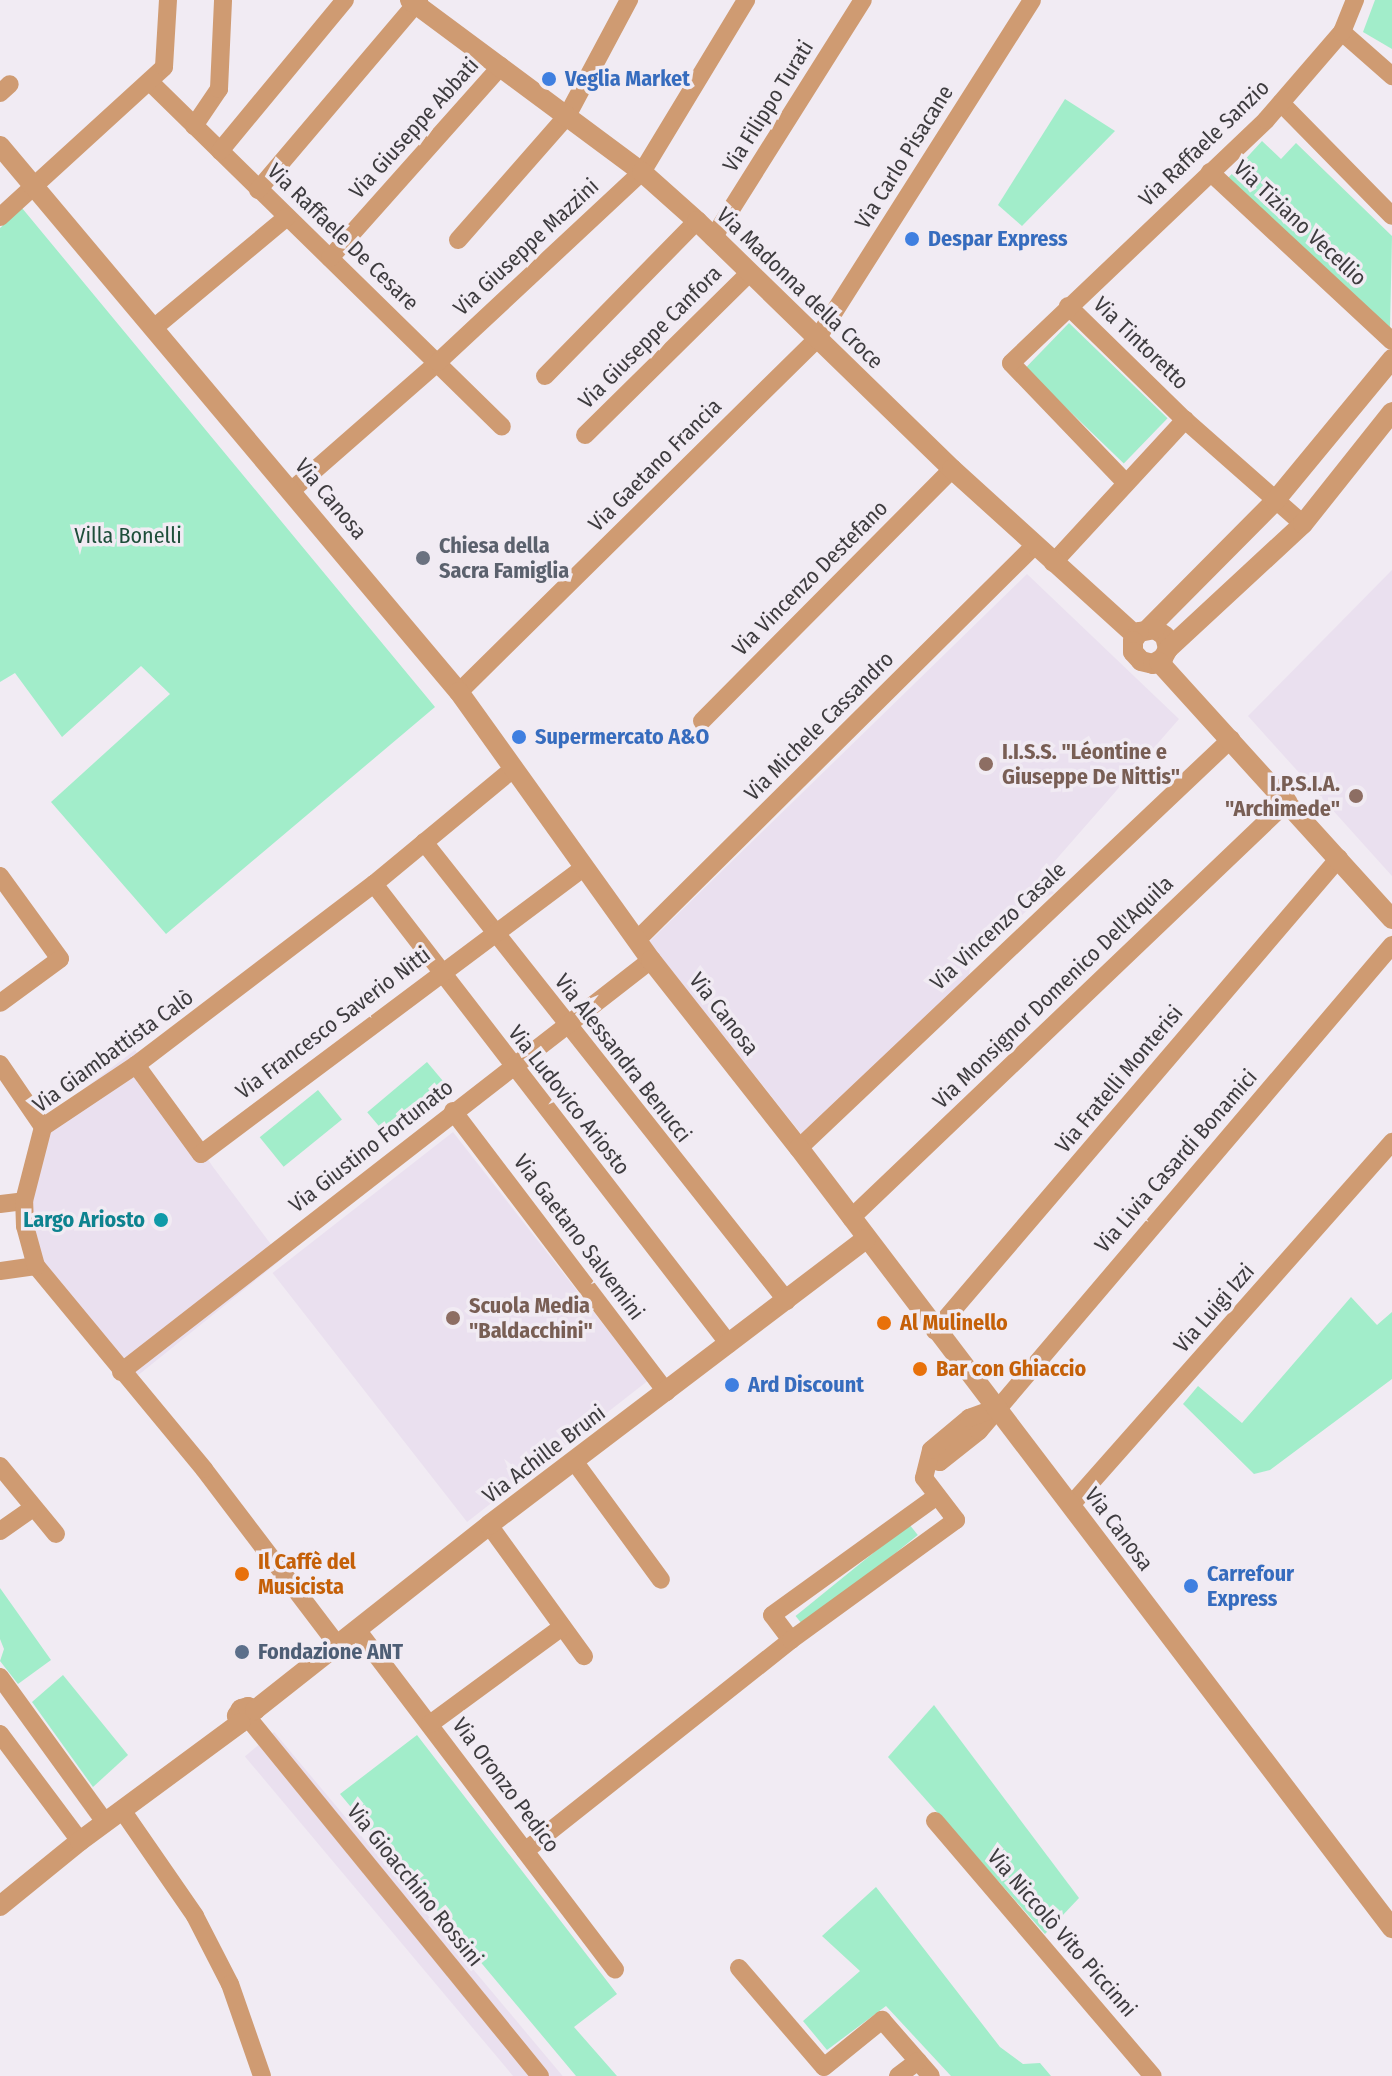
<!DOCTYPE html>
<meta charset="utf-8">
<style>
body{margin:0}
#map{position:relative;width:1392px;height:2076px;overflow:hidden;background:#f1ebf3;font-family:"Fira Sans Condensed",sans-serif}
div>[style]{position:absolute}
.built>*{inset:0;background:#eae0ef;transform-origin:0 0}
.green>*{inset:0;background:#a2edca;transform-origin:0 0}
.minor>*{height:18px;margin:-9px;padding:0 9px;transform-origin:9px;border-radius:9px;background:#cf9b72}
.tertiary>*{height:20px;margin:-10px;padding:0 10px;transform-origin:10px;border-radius:10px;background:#cf9b72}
.dots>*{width:22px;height:22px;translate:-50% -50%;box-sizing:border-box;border:4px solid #f1ebf3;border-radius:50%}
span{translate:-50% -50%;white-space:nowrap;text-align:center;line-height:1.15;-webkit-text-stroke:7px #f1ebf3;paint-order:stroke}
.shop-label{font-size:22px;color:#366cbe;font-weight:700}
.left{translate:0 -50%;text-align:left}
.street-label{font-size:22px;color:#3e3c3f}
.park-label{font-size:22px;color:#1e4e3a}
.worship-label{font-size:22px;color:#5b616d;font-weight:700}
.education-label{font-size:22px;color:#785e54;font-weight:700}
.right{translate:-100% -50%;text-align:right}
.culture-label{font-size:22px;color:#0d838f;font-weight:700}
.food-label{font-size:22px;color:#c56008;font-weight:700}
.service-label{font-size:22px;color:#4e5e75;font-weight:700}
</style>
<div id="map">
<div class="built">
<i style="clip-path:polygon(1392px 570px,1392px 876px,1248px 716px)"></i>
<i style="clip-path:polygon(1027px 574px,1179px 719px,1040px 878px,1054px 893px,1036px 902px,971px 963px,969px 975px,802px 1135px,649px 942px)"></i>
<i style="clip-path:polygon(135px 1050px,213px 1167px,282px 1259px,126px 1385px,33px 1271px,29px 1163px,36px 1125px)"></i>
<i style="left:453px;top:1132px;width:316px;height:229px;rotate:52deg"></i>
<i style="left:274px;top:1732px;width:451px;height:38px;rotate:50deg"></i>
</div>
<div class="green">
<i style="clip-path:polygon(1375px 0,1392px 0,1392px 49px,1363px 32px)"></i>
<i style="clip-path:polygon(1065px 99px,1115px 131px,1022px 226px,998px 205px)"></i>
<i style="clip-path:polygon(1262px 141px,1281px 159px,1296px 143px,1392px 236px,1390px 330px,1228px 178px)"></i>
<i style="clip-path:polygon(22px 208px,435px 707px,166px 934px,51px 802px,170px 694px,141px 666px,62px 737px,15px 673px,0 682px,0 228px)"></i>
<i style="left:1069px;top:323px;width:137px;height:63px;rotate:44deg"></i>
<i style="left:427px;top:1062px;width:35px;height:78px;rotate:50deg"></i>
<i style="left:318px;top:1090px;width:38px;height:75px;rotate:51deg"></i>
<i style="clip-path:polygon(1351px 1297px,1377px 1325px,1392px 1312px,1392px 1379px,1270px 1470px,1254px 1474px,1183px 1404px,1198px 1386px,1242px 1423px)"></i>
<i style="left:909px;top:1524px;width:14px;height:146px;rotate:51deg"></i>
<i style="clip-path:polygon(0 1588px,51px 1660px,18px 1684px,0 1661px,4px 1649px,0 1639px)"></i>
<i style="clip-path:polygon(63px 1675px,128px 1755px,93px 1787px,32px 1702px)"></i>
<i style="clip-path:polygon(934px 1705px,1079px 1898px,1045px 1934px,888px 1757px)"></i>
<i style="clip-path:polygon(417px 1735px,617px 1994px,574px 2027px,617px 2076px,576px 2076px,340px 1794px)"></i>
<i style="clip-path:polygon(876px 1887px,1000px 2047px,1023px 2064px,1040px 2063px,1051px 2076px,951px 2076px,886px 2006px,827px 2050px,803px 2021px,860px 1971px,822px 1936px)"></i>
</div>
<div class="minor">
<i style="left:1342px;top:32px;width:67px;rotate:41.3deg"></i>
<i style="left:151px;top:83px;width:491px;rotate:44.4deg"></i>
<i style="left:0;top:93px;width:13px;rotate:-42deg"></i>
<i style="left:1281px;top:103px;width:158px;rotate:45.5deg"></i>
<i style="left:194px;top:126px;width:45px;rotate:-56deg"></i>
<i style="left:219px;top:89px;width:89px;rotate:-87.4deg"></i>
<i style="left:220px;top:151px;width:196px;rotate:-50.4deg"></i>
<i style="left:1210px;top:172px;width:248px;rotate:42.9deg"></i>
<i style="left:258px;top:190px;width:249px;rotate:-49.7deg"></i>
<i style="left:0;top:217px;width:222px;rotate:-42.4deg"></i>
<i style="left:164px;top:67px;width:67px;rotate:-86.6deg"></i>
<i style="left:713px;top:238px;width:281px;rotate:-57.8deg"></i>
<i style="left:458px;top:240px;width:165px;rotate:-48.7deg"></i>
<i style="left:567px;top:116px;width:132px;rotate:-61.9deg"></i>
<i style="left:330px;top:258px;width:257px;rotate:-48.3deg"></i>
<i style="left:1068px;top:306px;width:163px;rotate:44.3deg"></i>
<i style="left:1185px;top:420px;width:157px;rotate:41.4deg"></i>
<i style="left:155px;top:327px;width:172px;rotate:-39.8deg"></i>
<i style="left:545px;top:376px;width:217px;rotate:-45.6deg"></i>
<i style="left:585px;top:435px;width:231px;rotate:-44.6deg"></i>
<i style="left:1126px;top:483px;width:166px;rotate:-133.8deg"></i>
<i style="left:1011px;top:363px;width:352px;rotate:-43.6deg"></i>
<i style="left:1266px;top:120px;width:116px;rotate:-49.2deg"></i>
<i style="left:1342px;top:32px;width:35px;rotate:-68deg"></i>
<i style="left:292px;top:490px;width:194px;rotate:-41.2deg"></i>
<i style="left:438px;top:362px;width:279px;rotate:-43deg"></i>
<i style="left:642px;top:172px;width:201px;rotate:-58.8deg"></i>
<i style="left:1053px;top:563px;width:195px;rotate:-47.3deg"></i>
<i style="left:459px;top:692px;width:503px;rotate:-44.6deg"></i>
<i style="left:817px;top:339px;width:401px;rotate:-57.6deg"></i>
<i style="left:702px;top:721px;width:355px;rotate:-45.2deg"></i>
<i style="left:424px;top:842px;width:585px;rotate:51.66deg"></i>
<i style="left:0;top:876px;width:102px;rotate:54.1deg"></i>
<i style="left:60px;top:959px;width:74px;rotate:143.7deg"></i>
<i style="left:374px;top:884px;width:581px;rotate:52.34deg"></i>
<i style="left:637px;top:940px;width:559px;rotate:-44.78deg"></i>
<i style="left:0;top:1064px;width:76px;rotate:55.7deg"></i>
<i style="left:136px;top:1065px;width:110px;rotate:53.9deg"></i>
<i style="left:201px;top:1154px;width:478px;rotate:-36.8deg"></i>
<i style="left:453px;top:1111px;width:353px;rotate:52.8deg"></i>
<i style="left:799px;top:1148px;width:595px;rotate:-43.43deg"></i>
<i style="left:0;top:1204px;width:24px;rotate:-7deg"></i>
<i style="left:851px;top:1218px;width:604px;rotate:-43.66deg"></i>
<i style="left:0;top:1271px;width:36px;rotate:-8deg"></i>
<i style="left:935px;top:1331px;width:622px;rotate:-49.5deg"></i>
<i style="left:121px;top:1372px;width:671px;rotate:-37.86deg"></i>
<i style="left:931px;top:1460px;width:9px;rotate:13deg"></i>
<i style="left:940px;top:1462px;width:50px;rotate:-38.5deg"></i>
<i style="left:979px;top:1431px;width:638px;rotate:-49.64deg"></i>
<i style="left:574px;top:1461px;width:147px;rotate:53.8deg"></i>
<i style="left:0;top:1466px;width:88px;rotate:50.5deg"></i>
<i style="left:1071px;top:1505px;width:485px;rotate:-48.5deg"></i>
<i style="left:489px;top:1525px;width:162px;rotate:54.1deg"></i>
<i style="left:0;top:1531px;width:40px;rotate:-34.9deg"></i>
<i style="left:358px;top:1631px;width:425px;rotate:52.8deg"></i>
<i style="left:791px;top:1640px;width:31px;rotate:-127deg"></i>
<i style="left:772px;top:1615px;width:203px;rotate:-35.8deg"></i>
<i style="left:339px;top:1647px;width:223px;rotate:-127.2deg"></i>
<i style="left:204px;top:1469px;width:264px;rotate:-129.6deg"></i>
<i style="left:36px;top:1266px;width:41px;rotate:-105.4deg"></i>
<i style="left:25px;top:1226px;width:25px;rotate:-92deg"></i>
<i style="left:24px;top:1201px;width:76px;rotate:-75.6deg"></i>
<i style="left:43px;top:1127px;width:112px;rotate:-33.7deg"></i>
<i style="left:136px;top:1065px;width:299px;rotate:-37.3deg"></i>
<i style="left:374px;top:884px;width:180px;rotate:-39.6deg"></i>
<i style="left:0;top:1677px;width:179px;rotate:54.1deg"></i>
<i style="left:253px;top:1724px;width:454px;rotate:50.8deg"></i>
<i style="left:430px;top:1724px;width:164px;rotate:-36.3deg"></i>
<i style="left:0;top:1734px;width:134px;rotate:53.2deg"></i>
<i style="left:122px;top:1810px;width:129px;rotate:55.4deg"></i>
<i style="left:195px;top:1916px;width:76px;rotate:62.8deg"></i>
<i style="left:230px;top:1984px;width:97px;rotate:70.8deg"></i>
<i style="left:935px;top:1821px;width:335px;rotate:49.5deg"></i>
<i style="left:525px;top:1851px;width:340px;rotate:-38.4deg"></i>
<i style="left:791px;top:1640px;width:204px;rotate:-36deg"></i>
<i style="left:956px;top:1520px;width:53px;rotate:-127.3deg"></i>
<i style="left:924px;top:1478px;width:29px;rotate:-76deg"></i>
<i style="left:931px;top:1450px;width:50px;rotate:-40.1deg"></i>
<i style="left:969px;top:1418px;width:29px;rotate:-20deg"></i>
<i style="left:739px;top:1968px;width:130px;rotate:49.4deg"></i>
<i style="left:824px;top:2067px;width:75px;rotate:-39deg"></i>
<i style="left:882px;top:2020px;width:74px;rotate:48.8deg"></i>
<i style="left:898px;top:2076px;width:25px;rotate:-37deg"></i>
</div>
<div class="tertiary">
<i style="left:410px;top:0;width:289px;rotate:36.6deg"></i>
<i style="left:642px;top:172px;width:74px;rotate:41.7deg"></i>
<i style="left:697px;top:221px;width:356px;rotate:44.2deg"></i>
<i style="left:952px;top:469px;width:248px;rotate:42.2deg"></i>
<i style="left:0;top:146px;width:713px;rotate:49.95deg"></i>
<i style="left:459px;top:692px;width:330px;rotate:54.4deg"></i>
<i style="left:651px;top:960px;width:239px;rotate:51.8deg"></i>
<i style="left:799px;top:1148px;width:980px;rotate:52.76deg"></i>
<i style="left:1149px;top:628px;width:179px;rotate:-45.2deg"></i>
<i style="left:1275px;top:501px;width:184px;rotate:-50.5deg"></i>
<i style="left:1168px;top:649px;width:13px;rotate:-103deg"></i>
<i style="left:1165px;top:636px;width:12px;rotate:-145deg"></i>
<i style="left:1155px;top:629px;width:16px;rotate:169deg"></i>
<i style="left:1139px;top:632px;width:11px;rotate:124deg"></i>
<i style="left:1133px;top:641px;width:11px;rotate:90deg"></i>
<i style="left:1133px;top:652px;width:12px;rotate:48deg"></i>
<i style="left:1141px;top:661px;width:12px;rotate:14deg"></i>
<i style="left:1153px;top:664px;width:12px;rotate:-31deg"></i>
<i style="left:1163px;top:658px;width:10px;rotate:-61deg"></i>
<i style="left:1168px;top:649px;width:184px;rotate:-42.8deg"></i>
<i style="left:1303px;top:524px;width:143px;rotate:-51.5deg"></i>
<i style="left:1159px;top:662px;width:347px;rotate:47.8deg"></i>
<i style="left:240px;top:1723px;width:8px;rotate:-113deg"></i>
<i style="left:237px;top:1716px;width:8px;rotate:-60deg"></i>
<i style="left:241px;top:1709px;width:7px;rotate:-16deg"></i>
<i style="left:248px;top:1707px;width:8px;rotate:23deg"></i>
<i style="left:255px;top:1710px;width:298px;rotate:-38.3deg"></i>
<i style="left:489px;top:1525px;width:473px;rotate:-37.2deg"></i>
<i style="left:0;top:1906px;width:103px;rotate:-39.1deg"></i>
<i style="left:80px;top:1841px;width:199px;rotate:-36.4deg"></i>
</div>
<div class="dots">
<i style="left:549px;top:79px;background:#3f7fe0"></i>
<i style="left:912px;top:239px;background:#3f7fe0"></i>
<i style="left:423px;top:558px;background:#6b7280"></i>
<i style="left:519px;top:737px;background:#3f7fe0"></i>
<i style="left:986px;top:764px;background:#8d6e63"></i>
<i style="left:1356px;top:796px;background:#8d6e63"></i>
<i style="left:161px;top:1220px;background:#0f9aa8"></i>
<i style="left:453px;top:1318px;background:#8d6e63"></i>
<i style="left:884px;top:1323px;background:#e8710a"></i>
<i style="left:920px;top:1369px;background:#e8710a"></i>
<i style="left:732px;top:1385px;background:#3f7fe0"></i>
<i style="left:242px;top:1574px;background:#e8710a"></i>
<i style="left:1191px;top:1586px;background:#3f7fe0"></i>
<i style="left:242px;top:1652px;background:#5c6f8a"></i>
</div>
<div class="shop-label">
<span class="left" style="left:565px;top:79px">Veglia Market</span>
<span class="left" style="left:928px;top:239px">Despar Express</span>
<span class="left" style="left:535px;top:737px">Supermercato A&amp;O</span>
<span class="left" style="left:748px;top:1385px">Ard Discount</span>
<span class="left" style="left:1207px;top:1586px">Carrefour<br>Express</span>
</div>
<div class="street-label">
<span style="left:768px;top:106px;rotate:-58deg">Via Filippo Turati</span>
<span style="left:414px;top:128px;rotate:-48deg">Via Giuseppe Abbati</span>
<span style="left:1204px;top:143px;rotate:-44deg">Via Raffaele Sanzio</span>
<span style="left:904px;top:157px;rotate:-58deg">Via Carlo Pisacane</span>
<span style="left:1300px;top:223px;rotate:43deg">Via Tiziano Vecellio</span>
<span style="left:343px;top:237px;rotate:44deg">Via Raffaele De Cesare</span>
<span style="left:526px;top:247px;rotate:-43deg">Via Giuseppe Mazzini</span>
<span style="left:800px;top:288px;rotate:44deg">Via Madonna della Croce</span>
<span style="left:650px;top:337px;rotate:-45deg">Via Giuseppe Canfora</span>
<span style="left:1141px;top:343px;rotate:44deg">Via Tintoretto</span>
<span style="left:655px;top:465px;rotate:-45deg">Via Gaetano Francia</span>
<span style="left:331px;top:499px;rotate:50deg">Via Canosa</span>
<span style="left:810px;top:578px;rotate:-45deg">Via Vincenzo Destefano</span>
<span style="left:819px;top:726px;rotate:-45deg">Via Michele Cassandro</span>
<span style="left:998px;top:926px;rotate:-43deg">Via Vincenzo Casale</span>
<span style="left:1053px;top:992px;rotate:-44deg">Via Monsignor Domenico Dell'Aquila</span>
<span style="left:724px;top:1014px;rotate:52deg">Via Canosa</span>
<span style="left:333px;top:1023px;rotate:-37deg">Via Francesco Saverio Nitti</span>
<span style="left:113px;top:1051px;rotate:-36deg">Via Giambattista Calò</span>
<span style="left:623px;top:1058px;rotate:52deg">Via Alessandra Benucci</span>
<span style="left:1119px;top:1079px;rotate:-50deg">Via Fratelli Monterisi</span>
<span style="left:569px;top:1100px;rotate:52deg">Via Ludovico Ariosto</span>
<span style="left:371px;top:1146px;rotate:-38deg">Via Giustino Fortunato</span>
<span style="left:1176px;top:1161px;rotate:-49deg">Via Livia Casardi Bonamici</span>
<span style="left:579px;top:1237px;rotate:53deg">Via Gaetano Salvemini</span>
<span style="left:1214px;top:1308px;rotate:-49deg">Via Luigi Izzi</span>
<span style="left:544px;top:1454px;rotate:-37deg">Via Achille Bruni</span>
<span style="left:1119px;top:1529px;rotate:53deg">Via Canosa</span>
<span style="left:506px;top:1785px;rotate:53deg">Via Oronzo Pedico</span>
<span style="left:415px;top:1885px;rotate:51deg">Via Gioacchino Rossini</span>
<span style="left:1062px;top:1933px;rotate:49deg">Via Niccolò Vito Piccinni</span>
</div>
<div class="park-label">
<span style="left:128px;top:536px">Villa Bonelli</span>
</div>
<div class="worship-label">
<span class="left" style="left:439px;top:558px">Chiesa della<br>Sacra Famiglia</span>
</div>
<div class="education-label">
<span class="left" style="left:1002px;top:764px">I.I.S.S. "Léontine e<br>Giuseppe De Nittis"</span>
<span class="right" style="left:1340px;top:796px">I.P.S.I.A.<br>"Archimede"</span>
<span class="left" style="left:469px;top:1318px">Scuola Media<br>"Baldacchini"</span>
</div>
<div class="culture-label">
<span class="right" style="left:145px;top:1220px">Largo Ariosto</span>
</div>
<div class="food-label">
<span class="left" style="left:900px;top:1323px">Al Mulinello</span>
<span class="left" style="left:936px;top:1369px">Bar con Ghiaccio</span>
<span class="left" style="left:258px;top:1574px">Il Caffè del<br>Musicista</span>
</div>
<div class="service-label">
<span class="left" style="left:258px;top:1652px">Fondazione ANT</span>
</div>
</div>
